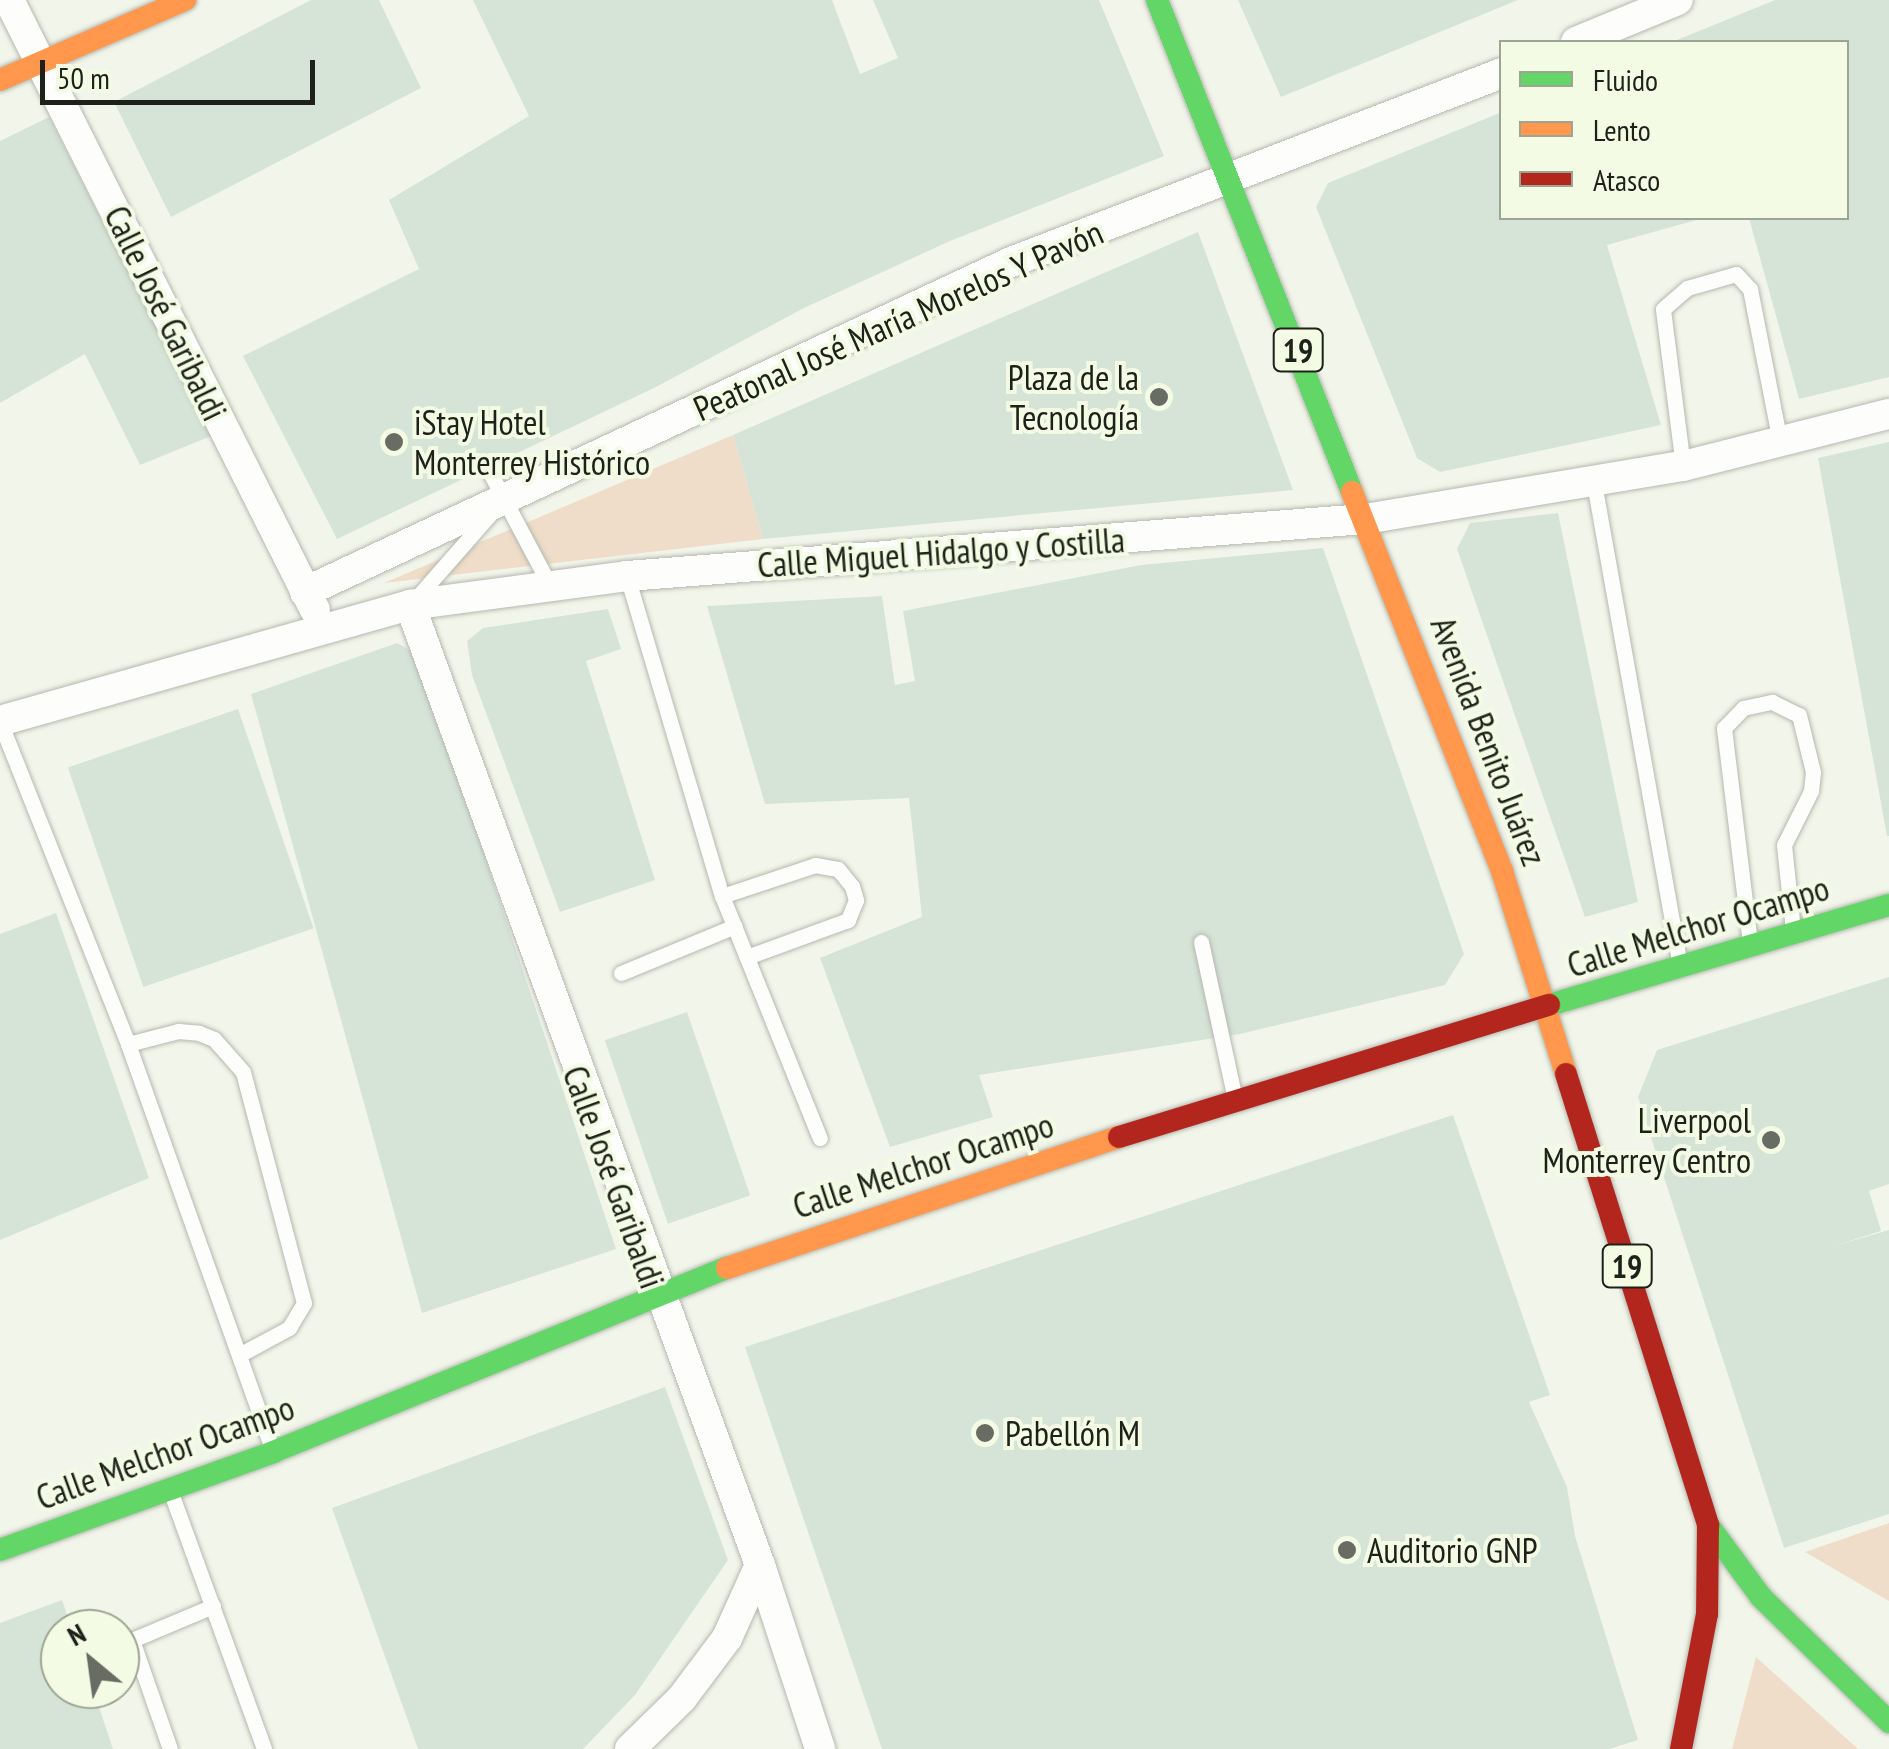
<!DOCTYPE html>
<meta charset="utf-8">
<style>
body{margin:0}
#map{position:relative;width:1889px;height:1749px;overflow:hidden;background:#f2f6ea;font-family:"PT Sans Narrow",sans-serif}
div>[style]{position:absolute}
.green>*{inset:0;background:#efddc9}
.building>*{inset:0;background:#d5e4d6;transform-origin:0 0}
.roads{filter:drop-shadow(0 0 2px #b6b8b0) drop-shadow(0 0 2px #b6b8b0)}
.lane>*{height:15px;margin:-7.5px;padding:0 7.5px;transform-origin:7.5px;border-radius:7.5px;background:#fdfefc}
.street>*{height:30px;margin:-15px;padding:0 15px;transform-origin:15px;border-radius:15px;background:#fdfefc}
.fast>*{height:22px;margin:-11px;padding:0 11px;transform-origin:11px;border-radius:11px;background:#63d668}
.slow>*{height:22px;margin:-11px;padding:0 11px;transform-origin:11px;border-radius:11px;background:#ff974d}
.jam>*{height:22px;margin:-11px;padding:0 11px;transform-origin:11px;border-radius:11px;background:#b3261e}
.dots>*{width:28px;height:28px;translate:-50% -50%;box-sizing:border-box;border:5px solid #f3fbe5;border-radius:50%}
span{translate:-50% -50%;white-space:nowrap;text-align:center;line-height:1.15;-webkit-text-stroke:8px #f3fbe5;paint-order:stroke}
.shield-label span{padding:2px 8px;background:#f3fbe5;border:2px solid;border-radius:8px;-webkit-text-stroke-width:0}
.shield-label{font-size:32px;color:#1e2119;font-weight:700}
.street-label{font-size:35px;color:#1e2119}
.poi-label{font-size:35px;color:#1e2119}
.right{translate:-100% -50%;text-align:right}
.left{translate:0 -50%;text-align:left}
.legend{position:absolute;left:1499px;top:40px;width:350px;height:180px;box-sizing:border-box;background:#f3fbe5;border:2px solid #9ea493;margin:0;padding:12px 18px;list-style:none;font-size:30px;color:#1e2119}
.legend li{display:flex;align-items:center;gap:20px;height:50px}
.legend b{width:50px;border:2px solid #9ea493}
.north{position:absolute;left:40px;top:1609px;width:100px;height:100px;box-sizing:border-box;background:#f3fbe5;border:2px solid #9ea493;border-radius:50%;rotate:331deg;font-size:28px;font-weight:700;line-height:40px;text-align:center;color:#1e2119}
.north::after{content:'';display:block;margin:auto;width:35px;height:45px;background:#686c62;clip-path:polygon(50% 0,100% 100%,50% 72%,0 100%)}
.scale{position:absolute;left:40px;top:60px;width:275px;height:45px;box-sizing:border-box;border:5px solid #1e2119;border-top:0;padding-left:12px;font-size:30px;line-height:35px;white-space:nowrap;color:#1e2119;-webkit-text-stroke:8px #f3fbe5;paint-order:stroke}
</style>
<div id="map">
<div class="green">
<i style="clip-path:polygon(733px 435px,763px 539px,384px 583px)"></i>
<i style="clip-path:polygon(1889px 1523px,1889px 1601px,1805px 1552px)"></i>
<i style="clip-path:polygon(1756px 1657px,1858px 1749px,1732px 1749px)"></i>
</div>
<div class="building">
<i style="clip-path:polygon(311px 0,379px 0,421px 88px,171px 217px,114px 102px)"></i>
<i style="clip-path:polygon(473px 0,832px 0,860px 74px,898px 58px,873px 0,1099px 0,1164px 156px,950px 241px,804px 308px,656px 387px,337px 539px,243px 356px,419px 269px,389px 200px,529px 116px)"></i>
<i style="clip-path:polygon(1238px 0,1518px 0,1281px 97px)"></i>
<i style="clip-path:polygon(1775px 0,1889px 0,1889px 377px,1799px 399px,1749px 218px,1846px 218px,1846px 42px,1672px 42px)"></i>
<i style="clip-path:polygon(1502px 112px,1502px 218px,1700px 219px,1607px 245px,1661px 425px,1440px 472px,1417px 458px,1316px 207px,1328px 183px)"></i>
<i style="clip-path:polygon(49px 117px,155px 326px,221px 432px,140px 465px,85px 354px,0 403px,0 141px)"></i>
<i style="clip-path:polygon(1198px 232px,1293px 490px,763px 539px,733px 435px)"></i>
<i style="clip-path:polygon(1889px 442px,1889px 836px,1887px 836px,1818px 458px)"></i>
<i style="clip-path:polygon(1558px 513px,1638px 902px,1585px 917px,1457px 549px,1470px 523px)"></i>
<i style="clip-path:polygon(1323px 548px,1464px 954px,1445px 985px,1240px 1034px,979px 1075px,993px 1117px,890px 1147px,820px 958px,922px 917px,909px 798px,765px 804px,707px 606px,882px 596px,895px 685px,915px 681px,903px 611px,1141px 565px)"></i>
<i style="clip-path:polygon(608px 609px,621px 649px,586px 661px,655px 880px,560px 912px,472px 675px,467px 641px,483px 628px)"></i>
<i style="clip-path:polygon(397px 643px,417px 654px,616px 1249px,422px 1313px,251px 694px)"></i>
<i style="left:238px;top:709px;width:232px;height:180px;rotate:71deg"></i>
<i style="clip-path:polygon(56px 913px,149px 1178px,0 1240px,0 934px)"></i>
<i style="clip-path:polygon(1889px 977px,1889px 1184px,1869px 1191px,1881px 1231px,1834px 1246px,1889px 1230px,1889px 1514px,1784px 1548px,1638px 1097px,1657px 1050px)"></i>
<i style="left:687px;top:1012px;width:194px;height:87px;rotate:71deg"></i>
<i style="clip-path:polygon(1453px 1115px,1550px 1395px,1529px 1402px,1567px 1487px,1575px 1536px,1638px 1740px,1609px 1749px,882px 1749px,745px 1347px)"></i>
<i style="clip-path:polygon(665px 1387px,728px 1560px,635px 1695px,583px 1749px,418px 1749px,332px 1508px)"></i>
<i style="clip-path:polygon(62px 1600px,72px 1629px,60px 1629px,60px 1689px,93px 1689px,113px 1749px,0 1749px,0 1623px)"></i>
</div>
<div class="roads">
<div class="lane">
<i style="left:486px;top:465px;width:137px;rotate:62.1deg"></i>
<i style="left:1683px;top:466px;width:158px;rotate:-97.3deg"></i>
<i style="left:1663px;top:309px;width:32px;rotate:-41deg"></i>
<i style="left:1687px;top:288px;width:51px;rotate:-15.9deg"></i>
<i style="left:1736px;top:274px;width:21px;rotate:47deg"></i>
<i style="left:1750px;top:289px;width:156px;rotate:78.9deg"></i>
<i style="left:1594px;top:483px;width:486px;rotate:79.9deg"></i>
<i style="left:627px;top:576px;width:334px;rotate:73.5deg"></i>
<i style="left:722px;top:896px;width:261px;rotate:68deg"></i>
<i style="left:413px;top:602px;width:117px;rotate:-48.8deg"></i>
<i style="left:0;top:722px;width:347px;rotate:68.3deg"></i>
<i style="left:128px;top:1044px;width:429px;rotate:70.4deg"></i>
<i style="left:722px;top:896px;width:98px;rotate:-18.4deg"></i>
<i style="left:815px;top:865px;width:23px;rotate:10deg"></i>
<i style="left:838px;top:869px;width:22px;rotate:51deg"></i>
<i style="left:852px;top:886px;width:15px;rotate:74deg"></i>
<i style="left:856px;top:900px;width:22px;rotate:112deg"></i>
<i style="left:848px;top:920px;width:108px;rotate:159.9deg"></i>
<i style="left:1201px;top:942px;width:156px;rotate:77.8deg"></i>
<i style="left:1750px;top:943px;width:217px;rotate:-96.9deg"></i>
<i style="left:1724px;top:728px;width:28px;rotate:-46deg"></i>
<i style="left:1743px;top:708px;width:30px;rotate:-12deg"></i>
<i style="left:1772px;top:702px;width:30px;rotate:26deg"></i>
<i style="left:1799px;top:715px;width:59px;rotate:76.2deg"></i>
<i style="left:1813px;top:772px;width:19px;rotate:96deg"></i>
<i style="left:1811px;top:791px;width:60px;rotate:116.6deg"></i>
<i style="left:1784px;top:845px;width:86px;rotate:84deg"></i>
<i style="left:621px;top:973px;width:123px;rotate:-22.4deg"></i>
<i style="left:128px;top:1044px;width:52px;rotate:-14.6deg"></i>
<i style="left:178px;top:1031px;width:21px;rotate:5deg"></i>
<i style="left:199px;top:1033px;width:16px;rotate:22deg"></i>
<i style="left:214px;top:1039px;width:44px;rotate:48.7deg"></i>
<i style="left:243px;top:1072px;width:239px;rotate:75.2deg"></i>
<i style="left:304px;top:1303px;width:29px;rotate:121deg"></i>
<i style="left:289px;top:1328px;width:55px;rotate:151.6deg"></i>
<i style="left:171px;top:1493px;width:272px;rotate:70deg"></i>
<i style="left:170px;top:1749px;width:115px;rotate:-109.2deg"></i>
<i style="left:132px;top:1640px;width:88px;rotate:-22.8deg"></i>
</div>
<div class="street">
<i style="left:9px;top:0;width:682px;rotate:63.36deg"></i>
<i style="left:1576px;top:42px;width:110px;rotate:-22.4deg"></i>
<i style="left:305px;top:592px;width:779px;rotate:-25.05deg"></i>
<i style="left:1011px;top:262px;width:526px;rotate:-21.05deg"></i>
<i style="left:410px;top:605px;width:1022px;rotate:69.97deg"></i>
<i style="left:760px;top:1565px;width:194px;rotate:71.9deg"></i>
<i style="left:0;top:721px;width:426px;rotate:-15.8deg"></i>
<i style="left:410px;top:605px;width:219px;rotate:-7.6deg"></i>
<i style="left:627px;top:576px;width:740px;rotate:-4.42deg"></i>
<i style="left:1365px;top:519px;width:322px;rotate:-9.5deg"></i>
<i style="left:1683px;top:466px;width:212px;rotate:-14.2deg"></i>
<i style="left:630px;top:1749px;width:73px;rotate:-44.4deg"></i>
<i style="left:682px;top:1698px;width:75px;rotate:-53.1deg"></i>
<i style="left:727px;top:1638px;width:80px;rotate:-65.7deg"></i>
</div>
<div class="fast">
<i style="left:1157px;top:0;width:529px;rotate:68.38deg"></i>
<i style="left:1549px;top:1005px;width:354px;rotate:-16.4deg"></i>
<i style="left:1708px;top:1525px;width:89px;rotate:53.6deg"></i>
<i style="left:1761px;top:1597px;width:179px;rotate:44.3deg"></i>
<i style="left:0;top:1550px;width:290px;rotate:-19.7deg"></i>
<i style="left:273px;top:1452px;width:490px;rotate:-22.1deg"></i>
</div>
<div class="slow">
<i style="left:0;top:80px;width:202px;rotate:-23.4deg"></i>
<i style="left:1352px;top:492px;width:408px;rotate:68.4deg"></i>
<i style="left:1502px;top:871px;width:213px;rotate:72.5deg"></i>
<i style="left:727px;top:1268px;width:413px;rotate:-18.5deg"></i>
</div>
<div class="jam">
<i style="left:1566px;top:1074px;width:473px;rotate:72.5deg"></i>
<i style="left:1708px;top:1525px;width:89px;rotate:90.6deg"></i>
<i style="left:1707px;top:1614px;width:137px;rotate:100.9deg"></i>
<i style="left:1119px;top:1137px;width:450px;rotate:-17.1deg"></i>
</div>
</div>
<div class="dots">
<i style="left:1159px;top:397px;background:#686c62"></i>
<i style="left:394px;top:442px;background:#686c62"></i>
<i style="left:1771px;top:1140px;background:#686c62"></i>
<i style="left:985px;top:1433px;background:#686c62"></i>
<i style="left:1347px;top:1550px;background:#686c62"></i>
</div>
<div class="shield-label">
<span style="left:1298px;top:350px">19</span>
<span style="left:1627px;top:1266px">19</span>
</div>
<div class="street-label">
<span style="left:166px;top:313px;rotate:64deg">Calle José Garibaldi</span>
<span style="left:898px;top:320px;rotate:-24deg">Peatonal José María Morelos Y Pavón</span>
<span style="left:941px;top:552px;rotate:-4deg">Calle Miguel Hidalgo y Costilla</span>
<span style="left:1489px;top:741px;rotate:69deg">Avenida Benito Juárez</span>
<span style="left:1698px;top:926px;rotate:-17deg">Calle Melchor Ocampo</span>
<span style="left:923px;top:1165px;rotate:-18deg">Calle Melchor Ocampo</span>
<span style="left:614px;top:1177px;rotate:70deg">Calle José Garibaldi</span>
<span style="left:165px;top:1452px;rotate:-20deg">Calle Melchor Ocampo</span>
</div>
<div class="poi-label">
<span class="right" style="left:1139px;top:397px">Plaza de la<br>Tecnología</span>
<span class="left" style="left:414px;top:442px">iStay Hotel<br>Monterrey Histórico</span>
<span class="right" style="left:1751px;top:1140px">Liverpool<br>Monterrey Centro</span>
<span class="left" style="left:1005px;top:1433px">Pabellón M</span>
<span class="left" style="left:1367px;top:1550px">Auditorio GNP</span>
</div>
<ul class="legend">
<li><b style="height:12px;background:#63d668"></b>Fluido</li>
<li><b style="height:12px;background:#ff974d"></b>Lento</li>
<li><b style="height:12px;background:#b3261e"></b>Atasco</li>
</ul>
<div class="north">N</div>
<div class="scale">50 m</div>
</div>
